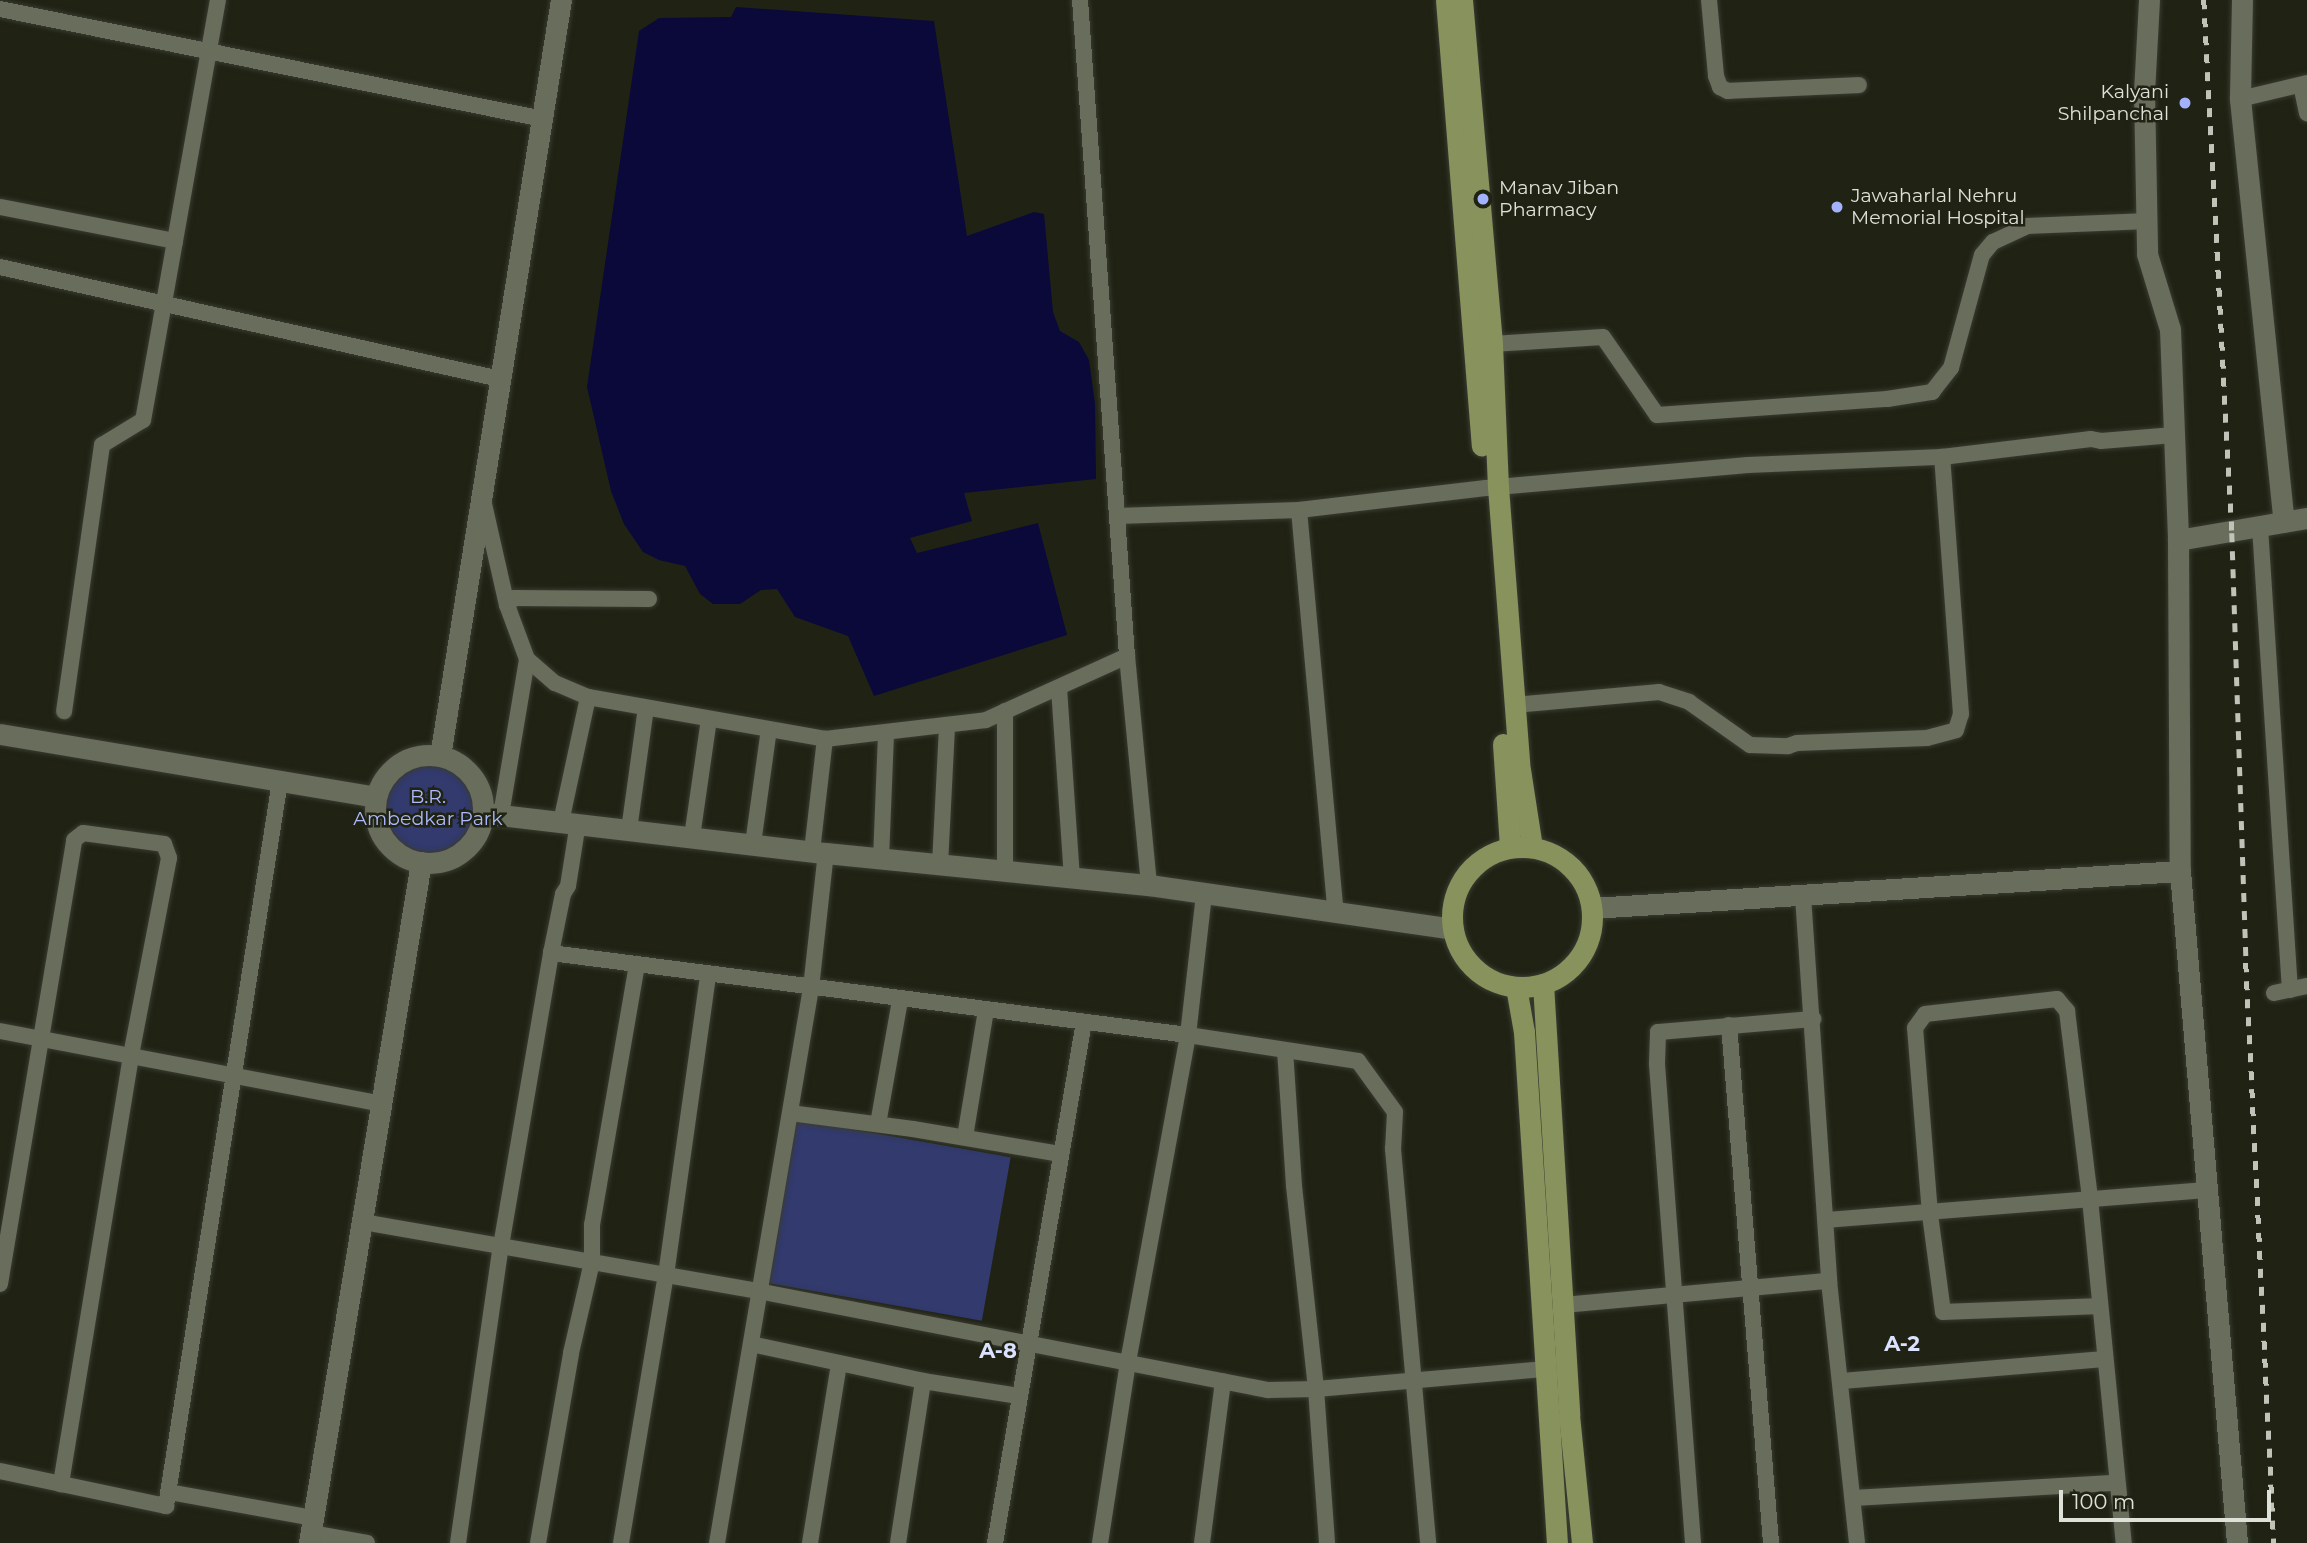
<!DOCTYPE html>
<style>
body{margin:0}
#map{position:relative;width:2307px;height:1543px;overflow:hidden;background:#202314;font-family:Montserrat,sans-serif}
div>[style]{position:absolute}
.green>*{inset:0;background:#323a6e;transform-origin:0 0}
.round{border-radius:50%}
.water>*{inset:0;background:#0a0939}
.roads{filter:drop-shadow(0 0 2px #393b31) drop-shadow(0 0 2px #393b31)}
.street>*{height:16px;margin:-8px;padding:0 8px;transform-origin:8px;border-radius:8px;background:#696d5b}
.secondary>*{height:21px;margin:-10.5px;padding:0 10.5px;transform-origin:10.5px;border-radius:10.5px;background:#696d5b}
.secondary>.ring{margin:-10.5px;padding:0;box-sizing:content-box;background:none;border:21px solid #696d5b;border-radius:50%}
.primary>*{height:21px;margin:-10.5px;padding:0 10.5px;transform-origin:10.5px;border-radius:10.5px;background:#87925c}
.primary>.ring{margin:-10.5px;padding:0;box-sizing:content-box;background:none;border:21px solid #87925c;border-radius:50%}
.rail>*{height:4.5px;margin-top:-2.25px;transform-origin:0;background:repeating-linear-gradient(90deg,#c0c3b8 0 9px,transparent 0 18px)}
.dots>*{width:19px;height:19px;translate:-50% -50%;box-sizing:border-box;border:4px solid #202314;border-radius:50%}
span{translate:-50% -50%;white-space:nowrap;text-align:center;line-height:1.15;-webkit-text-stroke:5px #202314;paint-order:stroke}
.poi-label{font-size:19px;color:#dee1d7}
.right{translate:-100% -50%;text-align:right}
.left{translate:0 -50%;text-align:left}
.park-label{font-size:19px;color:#acbafc}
.neighbourhood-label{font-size:21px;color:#dbe2ff;font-weight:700}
.scale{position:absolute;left:2059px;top:1490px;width:212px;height:32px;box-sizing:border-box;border:4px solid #dee1d7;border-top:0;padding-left:9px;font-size:21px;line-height:24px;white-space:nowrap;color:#dee1d7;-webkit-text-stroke:5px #202314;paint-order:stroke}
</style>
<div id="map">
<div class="green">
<i class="round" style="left:381px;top:761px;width:94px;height:94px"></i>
<i style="left:794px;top:1119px;width:220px;height:166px;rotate:10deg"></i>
</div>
<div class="water">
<i style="clip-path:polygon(736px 7px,934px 21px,967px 236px,1034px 212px,1044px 214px,1053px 312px,1060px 331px,1079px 342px,1089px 360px,1095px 404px,1096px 479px,964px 493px,972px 521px,910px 538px,917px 553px,1038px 523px,1067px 635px,874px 696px,848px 636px,795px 617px,777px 589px,761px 590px,740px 604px,713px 604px,700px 594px,685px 566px,659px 560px,643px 552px,624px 524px,611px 491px,587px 387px,639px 31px,659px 18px,731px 17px)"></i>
</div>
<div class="roads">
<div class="street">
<i style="left:1080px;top:0;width:658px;rotate:85.9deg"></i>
<i style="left:1127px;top:656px;width:230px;rotate:84.5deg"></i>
<i style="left:1709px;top:0;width:76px;rotate:84.7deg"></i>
<i style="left:1716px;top:76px;width:12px;rotate:70deg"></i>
<i style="left:1720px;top:87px;width:9px;rotate:27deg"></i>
<i style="left:1728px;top:91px;width:131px;rotate:-2.6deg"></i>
<i style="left:0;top:9px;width:554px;rotate:11.45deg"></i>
<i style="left:2301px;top:85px;width:29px;rotate:78deg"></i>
<i style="left:2240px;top:99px;width:69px;rotate:-13.4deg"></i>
<i style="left:0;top:207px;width:178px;rotate:11deg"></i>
<i style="left:175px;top:241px;width:182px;rotate:100.1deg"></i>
<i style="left:143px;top:420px;width:48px;rotate:148.6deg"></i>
<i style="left:102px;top:445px;width:269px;rotate:98.1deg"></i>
<i style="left:175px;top:241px;width:245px;rotate:-79.9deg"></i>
<i style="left:0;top:267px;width:512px;rotate:12.63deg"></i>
<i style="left:1492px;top:344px;width:111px;rotate:-3.6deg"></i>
<i style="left:1603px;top:337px;width:95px;rotate:55.3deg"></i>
<i style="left:1657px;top:415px;width:231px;rotate:-4deg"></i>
<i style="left:1887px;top:399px;width:46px;rotate:-8.8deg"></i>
<i style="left:1932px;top:392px;width:31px;rotate:-52deg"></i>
<i style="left:1951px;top:368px;width:117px;rotate:-74.7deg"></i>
<i style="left:1982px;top:255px;width:17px;rotate:-50deg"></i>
<i style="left:1993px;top:242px;width:38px;rotate:-25deg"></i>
<i style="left:2028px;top:226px;width:119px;rotate:-2.4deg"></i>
<i style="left:484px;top:504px;width:104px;rotate:77.2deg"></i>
<i style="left:507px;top:605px;width:58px;rotate:69.7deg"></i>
<i style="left:527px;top:659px;width:37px;rotate:41deg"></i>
<i style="left:555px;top:683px;width:36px;rotate:23deg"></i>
<i style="left:588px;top:697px;width:241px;rotate:10deg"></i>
<i style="left:825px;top:739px;width:162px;rotate:-6.7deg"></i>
<i style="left:986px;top:720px;width:155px;rotate:-24.4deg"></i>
<i style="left:1299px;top:510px;width:188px;rotate:-6.7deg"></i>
<i style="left:1486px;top:488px;width:263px;rotate:-5deg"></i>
<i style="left:1748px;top:465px;width:194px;rotate:-2.4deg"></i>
<i style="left:1942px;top:457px;width:150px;rotate:-6.9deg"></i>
<i style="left:2091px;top:439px;width:10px;rotate:11deg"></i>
<i style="left:2101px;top:441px;width:73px;rotate:-4.7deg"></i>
<i style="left:1117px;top:516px;width:182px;rotate:-1.9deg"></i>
<i style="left:1299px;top:510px;width:406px;rotate:84.8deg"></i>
<i style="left:2260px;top:527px;width:464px;rotate:86.3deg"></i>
<i style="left:507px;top:605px;width:10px;rotate:-45deg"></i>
<i style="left:514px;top:598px;width:135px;rotate:0.4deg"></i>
<i style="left:1059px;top:688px;width:190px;rotate:86.1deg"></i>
<i style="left:1514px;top:705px;width:146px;rotate:-5.1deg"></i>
<i style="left:1659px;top:692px;width:32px;rotate:18deg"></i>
<i style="left:1689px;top:702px;width:75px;rotate:35.2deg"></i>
<i style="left:1750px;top:745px;width:38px;rotate:2deg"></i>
<i style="left:1788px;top:746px;width:9px;rotate:-18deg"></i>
<i style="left:1797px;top:743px;width:130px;rotate:-2.2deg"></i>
<i style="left:1927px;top:738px;width:30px;rotate:-15deg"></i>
<i style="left:1956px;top:730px;width:17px;rotate:-73deg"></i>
<i style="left:1961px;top:714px;width:258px;rotate:-94.2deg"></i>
<i style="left:1005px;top:711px;width:160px;rotate:90deg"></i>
<i style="left:501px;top:815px;width:158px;rotate:-80.5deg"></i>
<i style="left:561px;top:822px;width:128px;rotate:-77.8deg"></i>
<i style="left:629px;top:830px;width:123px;rotate:-82.1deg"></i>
<i style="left:692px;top:837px;width:119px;rotate:-81.8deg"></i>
<i style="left:753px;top:844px;width:116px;rotate:-82.1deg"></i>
<i style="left:812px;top:851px;width:113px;rotate:-83.4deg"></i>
<i style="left:881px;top:859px;width:127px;rotate:-87.7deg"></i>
<i style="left:940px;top:865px;width:140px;rotate:-87.1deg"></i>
<i style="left:1803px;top:896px;width:386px;rotate:86.1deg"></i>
<i style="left:1829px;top:1281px;width:263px;rotate:83.9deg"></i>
<i style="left:551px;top:953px;width:642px;rotate:7.34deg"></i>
<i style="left:1188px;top:1035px;width:172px;rotate:8.7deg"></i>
<i style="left:1358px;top:1061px;width:63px;rotate:54deg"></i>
<i style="left:1395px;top:1112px;width:37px;rotate:93deg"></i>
<i style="left:1393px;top:1149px;width:396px;rotate:84.9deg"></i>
<i style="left:2274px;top:993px;width:34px;rotate:-12deg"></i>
<i style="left:1729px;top:1025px;width:520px;rotate:85.36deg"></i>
<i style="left:0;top:1031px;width:390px;rotate:10.8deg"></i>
<i style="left:1285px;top:1050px;width:136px;rotate:86.2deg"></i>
<i style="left:1294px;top:1186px;width:204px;rotate:83.8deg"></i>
<i style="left:1316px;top:1389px;width:154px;rotate:85.9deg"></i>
<i style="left:790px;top:1113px;width:124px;rotate:7.4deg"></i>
<i style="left:913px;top:1129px;width:150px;rotate:9.6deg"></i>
<i style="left:878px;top:1124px;width:126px;rotate:-79.9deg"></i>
<i style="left:965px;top:1137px;width:129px;rotate:-80.6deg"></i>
<i style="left:1826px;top:1220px;width:380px;rotate:-4.5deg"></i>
<i style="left:363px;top:1222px;width:401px;rotate:9.9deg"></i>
<i style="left:758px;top:1291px;width:520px;rotate:10.99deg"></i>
<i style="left:1268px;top:1390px;width:48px;rotate:-1.2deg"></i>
<i style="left:1316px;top:1389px;width:240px;rotate:-5deg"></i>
<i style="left:0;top:1284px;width:450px;rotate:-80.5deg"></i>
<i style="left:74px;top:840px;width:11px;rotate:-38deg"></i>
<i style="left:83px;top:833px;width:82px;rotate:7.7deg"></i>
<i style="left:164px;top:844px;width:15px;rotate:70deg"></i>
<i style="left:169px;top:858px;width:202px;rotate:100.9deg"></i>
<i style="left:131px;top:1056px;width:434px;rotate:99.3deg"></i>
<i style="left:1563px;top:1305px;width:267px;rotate:-5.2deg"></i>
<i style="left:2100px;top:1306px;width:157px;rotate:177.8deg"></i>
<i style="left:1943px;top:1312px;width:99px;rotate:-97.6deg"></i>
<i style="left:1930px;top:1214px;width:187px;rotate:-94.6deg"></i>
<i style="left:1915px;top:1028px;width:17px;rotate:-54deg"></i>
<i style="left:1925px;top:1014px;width:133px;rotate:-6.5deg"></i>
<i style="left:2057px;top:999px;width:16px;rotate:50deg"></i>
<i style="left:2067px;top:1011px;width:189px;rotate:83deg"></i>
<i style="left:2090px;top:1199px;width:346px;rotate:84.4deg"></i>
<i style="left:751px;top:1344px;width:176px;rotate:12.1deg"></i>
<i style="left:923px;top:1381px;width:97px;rotate:8.9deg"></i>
<i style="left:1841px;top:1381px;width:265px;rotate:-4.8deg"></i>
<i style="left:0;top:1471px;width:170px;rotate:11.9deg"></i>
<i style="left:166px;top:1506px;width:734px;rotate:-81.06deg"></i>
<i style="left:169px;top:1492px;width:147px;rotate:10.2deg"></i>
<i style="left:1853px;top:1498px;width:264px;rotate:-3.3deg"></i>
<i style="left:311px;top:1533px;width:57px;rotate:10.1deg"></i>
<i style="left:458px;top:1543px;width:300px;rotate:-81.8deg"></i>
<i style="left:501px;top:1246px;width:297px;rotate:-80.3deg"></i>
<i style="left:551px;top:953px;width:60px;rotate:-78.5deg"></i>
<i style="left:563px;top:894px;width:9px;rotate:-58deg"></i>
<i style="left:568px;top:886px;width:64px;rotate:-81deg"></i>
<i style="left:538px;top:1543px;width:193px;rotate:-80.1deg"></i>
<i style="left:571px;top:1353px;width:93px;rotate:-77deg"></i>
<i style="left:592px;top:1262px;width:37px;rotate:-90deg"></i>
<i style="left:592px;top:1225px;width:265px;rotate:-80.2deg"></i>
<i style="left:621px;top:1543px;width:272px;rotate:-80.5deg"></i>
<i style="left:666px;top:1275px;width:303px;rotate:-82deg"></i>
<i style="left:717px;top:1543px;width:563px;rotate:-80.39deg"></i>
<i style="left:811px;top:988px;width:136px;rotate:-83.7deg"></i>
<i style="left:810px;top:1543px;width:181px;rotate:-80.8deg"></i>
<i style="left:898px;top:1543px;width:164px;rotate:-81.2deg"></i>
<i style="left:995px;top:1543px;width:529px;rotate:-80.31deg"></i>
<i style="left:1100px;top:1543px;width:183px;rotate:-81.2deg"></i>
<i style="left:1128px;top:1362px;width:332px;rotate:-79.6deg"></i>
<i style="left:1188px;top:1035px;width:142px;rotate:-83.5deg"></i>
<i style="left:1202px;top:1543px;width:163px;rotate:-82.6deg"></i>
<i style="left:1693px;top:1543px;width:481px;rotate:-94.3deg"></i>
<i style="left:1657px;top:1063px;width:31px;rotate:-88deg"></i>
<i style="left:1658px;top:1032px;width:156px;rotate:-4.8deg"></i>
</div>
<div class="secondary">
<i style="left:2149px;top:0;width:91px;rotate:93.1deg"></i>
<i style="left:2144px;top:91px;width:163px;rotate:88.9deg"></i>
<i style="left:2147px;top:254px;width:78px;rotate:73deg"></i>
<i style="left:2170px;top:329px;width:211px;rotate:87.8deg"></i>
<i style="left:2178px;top:540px;width:331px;rotate:89.7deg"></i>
<i style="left:2180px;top:871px;width:674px;rotate:85.15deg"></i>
<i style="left:2242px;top:0;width:99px;rotate:91.2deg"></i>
<i style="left:2240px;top:99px;width:425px;rotate:84.1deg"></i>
<i style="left:2178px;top:540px;width:131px;rotate:-9.7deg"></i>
<i style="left:0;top:734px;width:381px;rotate:9.5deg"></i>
<i class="ring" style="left:375px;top:755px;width:87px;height:87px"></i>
<i style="left:440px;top:756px;width:766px;rotate:-80.91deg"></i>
<i style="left:483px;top:813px;width:345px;rotate:6.7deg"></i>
<i style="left:826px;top:853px;width:325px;rotate:5.7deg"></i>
<i style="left:1149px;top:885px;width:307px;rotate:8.2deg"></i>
<i style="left:1592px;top:908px;width:589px;rotate:-3.6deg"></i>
<i style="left:309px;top:1543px;width:690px;rotate:-80.66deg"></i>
</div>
<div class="primary">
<i style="left:1446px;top:0;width:447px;rotate:85.4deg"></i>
<i style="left:1462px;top:0;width:345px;rotate:85deg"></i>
<i style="left:1492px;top:344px;width:143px;rotate:87.6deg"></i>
<i style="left:1498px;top:487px;width:277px;rotate:85.6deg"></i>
<i style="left:1519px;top:763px;width:85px;rotate:81.2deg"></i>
<i style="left:1503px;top:744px;width:103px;rotate:86.1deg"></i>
<i class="ring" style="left:1452px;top:847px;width:119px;height:119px"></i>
<i style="left:1543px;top:984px;width:432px;rotate:86.5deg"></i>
<i style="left:1569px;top:1415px;width:129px;rotate:84.2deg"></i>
<i style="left:1516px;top:987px;width:46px;rotate:79.9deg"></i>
<i style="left:1524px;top:1032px;width:512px;rotate:86.31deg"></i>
</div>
</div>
<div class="rail">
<i style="left:2204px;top:0;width:534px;rotate:86.99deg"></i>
<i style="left:2232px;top:533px;width:430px;rotate:88.1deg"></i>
<i style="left:2246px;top:963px;width:581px;rotate:87.24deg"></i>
</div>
<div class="dots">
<i style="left:2185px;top:103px;background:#a3b2fd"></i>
<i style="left:1483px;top:199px;background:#a3b2fd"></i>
<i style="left:1837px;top:207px;background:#a3b2fd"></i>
</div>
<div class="poi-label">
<span class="right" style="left:2169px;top:103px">Kalyani<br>Shilpanchal</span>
<span class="left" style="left:1499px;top:199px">Manav Jiban<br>Pharmacy</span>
<span class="left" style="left:1851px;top:207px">Jawaharlal Nehru<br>Memorial Hospital</span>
</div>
<div class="park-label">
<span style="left:428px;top:808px">B.R.<br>Ambedkar Park</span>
</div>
<div class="neighbourhood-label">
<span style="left:1902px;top:1344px">A-2</span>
<span style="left:998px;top:1351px">A-8</span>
</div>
<div class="scale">100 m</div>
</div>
